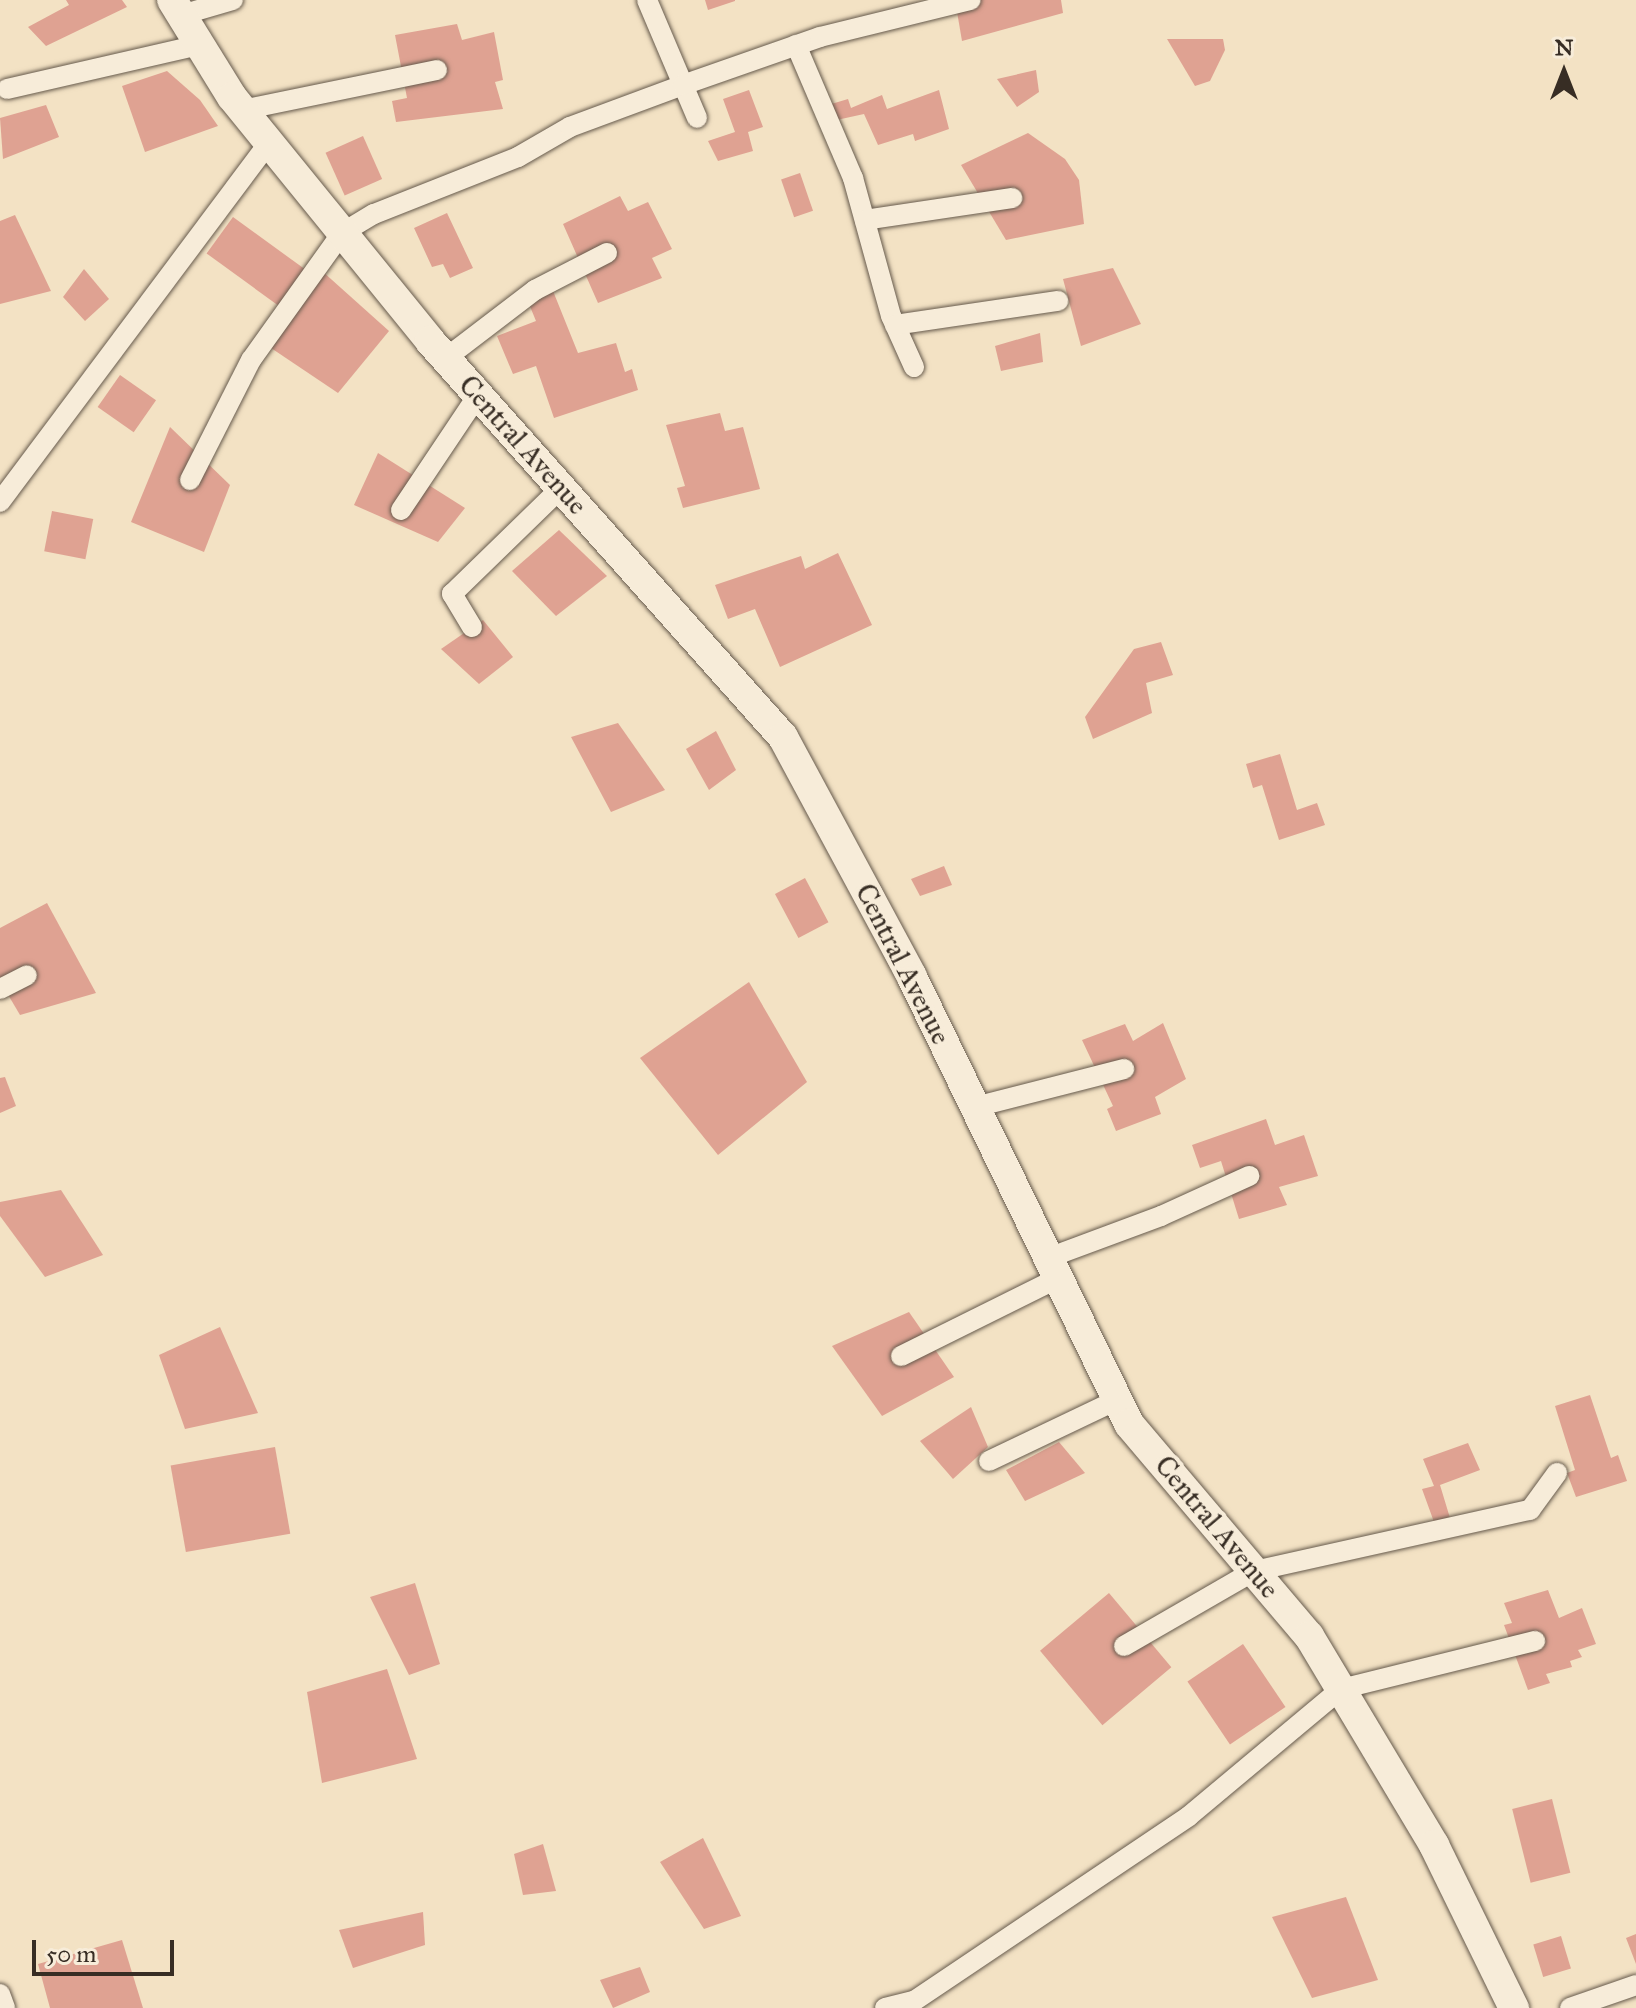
<!DOCTYPE html>
<style>
body{margin:0}
#map{position:relative;width:1636px;height:2008px;overflow:hidden;background:#f3e2c4;font-family:"IM FELL Great Primer",serif}
div>[style]{position:absolute}
.building>*{inset:0;background:#dfa292;transform-origin:0 0}
.roads{filter:drop-shadow(0 0 2px #665a4c) drop-shadow(0 0 2px #665a4c)}
.street>*{height:20px;margin:-10px;padding:0 10px;transform-origin:10px;border-radius:10px;background:#f7ecd9}
.secondary>*{height:30px;margin:-15px;padding:0 15px;transform-origin:15px;border-radius:15px;background:#f7ecd9}
span{translate:-50% -50%;white-space:nowrap;text-align:center;line-height:1.15;-webkit-text-stroke:8px #f7ecd9;paint-order:stroke}
.street-label{font-size:28px;color:#372d24}
.north{position:absolute;left:1524px;top:32px;width:80px;height:80px;-webkit-text-stroke:6px #f7ecd9;paint-order:stroke;rotate:0deg;font-size:22px;font-weight:700;line-height:32px;text-align:center;color:#372d24}
.north::after{content:'';display:block;margin:auto;width:28px;height:36px;background:#372d24;clip-path:polygon(50% 0,100% 100%,50% 72%,0 100%)}
.scale{position:absolute;left:32px;top:1940px;width:142px;height:36px;box-sizing:border-box;border:4px solid #372d24;border-top:0;padding-left:10px;font-size:24px;line-height:28px;white-space:nowrap;color:#372d24;-webkit-text-stroke:6px #f7ecd9;paint-order:stroke}
</style>
<div id="map">
<div class="building">
<i style="clip-path:polygon(66px 0,122px 0,127px 7px,46px 46px,28px 27px,69px 5px)"></i>
<i style="clip-path:polygon(705px 0,735px 0,735px 1px,708px 10px)"></i>
<i style="clip-path:polygon(955px 0,1061px 0,1063px 13px,962px 41px)"></i>
<i style="clip-path:polygon(457px 24px,462px 40px,494px 32px,503px 80px,495px 82px,503px 109px,396px 122px,392px 101px,407px 98px,395px 35px)"></i>
<i style="clip-path:polygon(1167px 39px,1223px 39px,1225px 50px,1210px 81px,1195px 86px)"></i>
<i style="clip-path:polygon(1036px 70px,1039px 92px,1017px 107px,997px 79px)"></i>
<i style="clip-path:polygon(167px 71px,200px 100px,218px 126px,145px 152px,122px 86px)"></i>
<i style="clip-path:polygon(749px 90px,763px 127px,748px 132px,753px 151px,718px 161px,708px 141px,735px 132px,723px 99px)"></i>
<i style="clip-path:polygon(939px 90px,949px 129px,915px 141px,913px 134px,878px 145px,864px 114px,832px 121px,828px 105px,848px 99px,851px 108px,882px 95px,887px 109px)"></i>
<i style="clip-path:polygon(46px 105px,59px 137px,3px 159px,0 118px)"></i>
<i style="clip-path:polygon(1028px 133px,1065px 159px,1079px 180px,1084px 224px,1006px 240px,961px 165px)"></i>
<i style="left:363px;top:136px;width:47px;height:41px;rotate:66deg"></i>
<i style="left:800px;top:173px;width:40px;height:20px;rotate:71deg"></i>
<i style="clip-path:polygon(620px 196px,628px 211px,648px 202px,672px 249px,652px 258px,662px 278px,598px 303px,563px 224px)"></i>
<i style="clip-path:polygon(447px 213px,473px 268px,450px 278px,443px 264px,432px 267px,414px 228px)"></i>
<i style="clip-path:polygon(15px 215px,51px 291px,0 304px,0 221px)"></i>
<i style="left:233px;top:217px;width:92px;height:45px;rotate:36deg"></i>
<i style="clip-path:polygon(1113px 268px,1141px 324px,1081px 346px,1063px 279px)"></i>
<i style="clip-path:polygon(84px 269px,109px 299px,85px 321px,63px 297px)"></i>
<i style="clip-path:polygon(322px 271px,389px 331px,338px 393px,271px 348px)"></i>
<i style="clip-path:polygon(553px 291px,578px 353px,616px 343px,625px 372px,632px 369px,638px 390px,554px 418px,536px 366px,513px 374px,497px 336px,536px 321px,529px 304px)"></i>
<i style="clip-path:polygon(1040px 333px,1043px 362px,1001px 371px,995px 346px)"></i>
<i style="left:120px;top:375px;width:44px;height:39px;rotate:35deg"></i>
<i style="clip-path:polygon(720px 413px,725px 431px,743px 427px,760px 489px,683px 508px,677px 488px,685px 486px,666px 425px)"></i>
<i style="clip-path:polygon(170px 427px,230px 485px,204px 552px,131px 522px)"></i>
<i style="clip-path:polygon(378px 453px,465px 508px,438px 542px,354px 505px)"></i>
<i style="left:52px;top:511px;width:42px;height:41px;rotate:11deg"></i>
<i style="clip-path:polygon(559px 530px,607px 576px,556px 616px,512px 571px)"></i>
<i style="clip-path:polygon(838px 553px,872px 625px,780px 667px,755px 609px,728px 619px,715px 585px,801px 556px,805px 569px)"></i>
<i style="clip-path:polygon(483px 620px,513px 657px,479px 684px,441px 649px)"></i>
<i style="clip-path:polygon(1161px 642px,1173px 675px,1146px 683px,1152px 713px,1093px 739px,1085px 717px,1134px 649px)"></i>
<i style="clip-path:polygon(618px 723px,665px 790px,611px 812px,571px 737px)"></i>
<i style="clip-path:polygon(716px 731px,736px 770px,709px 790px,686px 749px)"></i>
<i style="clip-path:polygon(1280px 754px,1297px 810px,1317px 803px,1325px 825px,1279px 840px,1262px 785px,1253px 788px,1246px 764px)"></i>
<i style="clip-path:polygon(944px 866px,952px 885px,920px 896px,911px 879px)"></i>
<i style="left:805px;top:878px;width:50px;height:34px;rotate:62deg"></i>
<i style="clip-path:polygon(47px 903px,96px 993px,20px 1015px,0 981px,0 928px)"></i>
<i style="clip-path:polygon(749px 982px,807px 1082px,718px 1155px,640px 1058px)"></i>
<i style="clip-path:polygon(1163px 1023px,1186px 1079px,1155px 1097px,1161px 1114px,1116px 1131px,1107px 1109px,1113px 1106px,1082px 1040px,1125px 1024px,1133px 1041px)"></i>
<i style="clip-path:polygon(5px 1077px,16px 1106px,0 1113px,0 1078px)"></i>
<i style="clip-path:polygon(1266px 1119px,1275px 1145px,1304px 1135px,1318px 1176px,1279px 1187px,1287px 1205px,1239px 1219px,1221px 1161px,1200px 1168px,1192px 1145px)"></i>
<i style="clip-path:polygon(61px 1190px,103px 1255px,45px 1277px,0 1216px,0 1202px)"></i>
<i style="clip-path:polygon(909px 1312px,954px 1377px,882px 1416px,832px 1346px)"></i>
<i style="clip-path:polygon(220px 1327px,258px 1413px,185px 1429px,159px 1355px)"></i>
<i style="clip-path:polygon(1590px 1395px,1611px 1458px,1618px 1455px,1627px 1481px,1576px 1497px,1567px 1473px,1575px 1470px,1555px 1406px)"></i>
<i style="clip-path:polygon(971px 1407px,988px 1447px,953px 1479px,920px 1441px)"></i>
<i style="clip-path:polygon(1059px 1442px,1085px 1473px,1025px 1501px,1006px 1470px)"></i>
<i style="clip-path:polygon(1468px 1443px,1480px 1470px,1440px 1485px,1450px 1518px,1434px 1522px,1422px 1489px,1434px 1486px,1423px 1459px)"></i>
<i style="left:275px;top:1447px;width:88px;height:106px;rotate:80deg"></i>
<i style="clip-path:polygon(415px 1583px,440px 1664px,409px 1675px,370px 1597px)"></i>
<i style="clip-path:polygon(1548px 1590px,1559px 1618px,1582px 1608px,1596px 1644px,1578px 1650px,1582px 1657px,1570px 1661px,1572px 1667px,1546px 1674px,1550px 1683px,1528px 1690px,1504px 1625px,1512px 1623px,1504px 1603px)"></i>
<i style="left:1109px;top:1593px;width:97px;height:90px;rotate:50deg"></i>
<i style="left:1243px;top:1644px;width:76px;height:67px;rotate:56deg"></i>
<i style="clip-path:polygon(387px 1669px,417px 1759px,322px 1783px,307px 1692px)"></i>
<i style="left:1552px;top:1799px;width:76px;height:41px;rotate:76deg"></i>
<i style="clip-path:polygon(703px 1838px,741px 1916px,704px 1929px,660px 1862px)"></i>
<i style="clip-path:polygon(543px 1844px,556px 1891px,523px 1895px,514px 1854px)"></i>
<i style="clip-path:polygon(1346px 1897px,1378px 1980px,1312px 1998px,1272px 1917px)"></i>
<i style="clip-path:polygon(423px 1912px,425px 1945px,353px 1968px,339px 1930px)"></i>
<i style="clip-path:polygon(1636px 1934px,1636px 1964px,1626px 1938px)"></i>
<i style="left:1561px;top:1936px;width:34px;height:29px;rotate:73deg"></i>
<i style="clip-path:polygon(122px 1940px,143px 2008px,50px 2008px,38px 1964px)"></i>
<i style="clip-path:polygon(640px 1967px,650px 1992px,613px 2008px,600px 1980px)"></i>
</div>
<div class="roads">
<div class="street">
<i style="left:647px;top:0;width:128px;rotate:67deg"></i>
<i style="left:181px;top:15px;width:54px;rotate:-16.1deg"></i>
<i style="left:796px;top:45px;width:145px;rotate:66.8deg"></i>
<i style="left:853px;top:178px;width:143px;rotate:74.6deg"></i>
<i style="left:891px;top:316px;width:56px;rotate:65.7deg"></i>
<i style="left:7px;top:89px;width:197px;rotate:-12.9deg"></i>
<i style="left:242px;top:110px;width:199px;rotate:-11.6deg"></i>
<i style="left:865px;top:220px;width:149px;rotate:-8.5deg"></i>
<i style="left:895px;top:325px;width:165px;rotate:-8.4deg"></i>
<i style="left:446px;top:358px;width:112px;rotate:-37.4deg"></i>
<i style="left:535px;top:290px;width:81px;rotate:-27.2deg"></i>
<i style="left:190px;top:480px;width:135px;rotate:-63.1deg"></i>
<i style="left:251px;top:360px;width:156px;rotate:-54.4deg"></i>
<i style="left:342px;top:233px;width:37px;rotate:-31deg"></i>
<i style="left:374px;top:214px;width:155px;rotate:-21.6deg"></i>
<i style="left:518px;top:157px;width:60px;rotate:-30deg"></i>
<i style="left:570px;top:127px;width:121px;rotate:-20.4deg"></i>
<i style="left:683px;top:85px;width:145px;rotate:-19.3deg"></i>
<i style="left:820px;top:37px;width:155px;rotate:-13.8deg"></i>
<i style="left:0;top:502px;width:449px;rotate:-53.2deg"></i>
<i style="left:401px;top:510px;width:138px;rotate:-56.2deg"></i>
<i style="left:472px;top:627px;width:39px;rotate:-121deg"></i>
<i style="left:452px;top:594px;width:152px;rotate:-44.2deg"></i>
<i style="left:0;top:989px;width:30px;rotate:-27deg"></i>
<i style="left:975px;top:1107px;width:154px;rotate:-14.3deg"></i>
<i style="left:1048px;top:1258px;width:121px;rotate:-20.4deg"></i>
<i style="left:1161px;top:1216px;width:97px;rotate:-24.4deg"></i>
<i style="left:901px;top:1356px;width:175px;rotate:-26.4deg"></i>
<i style="left:989px;top:1461px;width:142px;rotate:-25.5deg"></i>
<i style="left:1124px;top:1646px;width:150px;rotate:-30deg"></i>
<i style="left:1254px;top:1571px;width:283px;rotate:-12.5deg"></i>
<i style="left:1530px;top:1510px;width:46px;rotate:-53.9deg"></i>
<i style="left:0;top:1994px;width:15px;rotate:70deg"></i>
<i style="left:885px;top:2008px;width:30px;rotate:-14deg"></i>
<i style="left:914px;top:2001px;width:331px;rotate:-33.9deg"></i>
<i style="left:1189px;top:1816px;width:198px;rotate:-39.9deg"></i>
<i style="left:1341px;top:1689px;width:200px;rotate:-13.9deg"></i>
<i style="left:1570px;top:2008px;width:70px;rotate:-19.2deg"></i>
</div>
<div class="secondary">
<i style="left:172px;top:0;width:114px;rotate:58.3deg"></i>
<i style="left:232px;top:97px;width:314px;rotate:50.9deg"></i>
<i style="left:430px;top:341px;width:530px;rotate:48.29deg"></i>
<i style="left:783px;top:737px;width:272px;rotate:61.7deg"></i>
<i style="left:912px;top:977px;width:497px;rotate:64.1deg"></i>
<i style="left:1129px;top:1424px;width:278px;rotate:49.7deg"></i>
<i style="left:1309px;top:1636px;width:244px;rotate:59.1deg"></i>
<i style="left:1434px;top:1845px;width:182px;rotate:63.9deg"></i>
</div>
</div>
<div class="street-label">
<span style="left:523px;top:445px;rotate:48deg">Central Avenue</span>
<span style="left:903px;top:964px;rotate:63deg">Central Avenue</span>
<span style="left:1217px;top:1527px;rotate:50deg">Central Avenue</span>
</div>
<div class="north">N</div>
<div class="scale">50 m</div>
</div>
